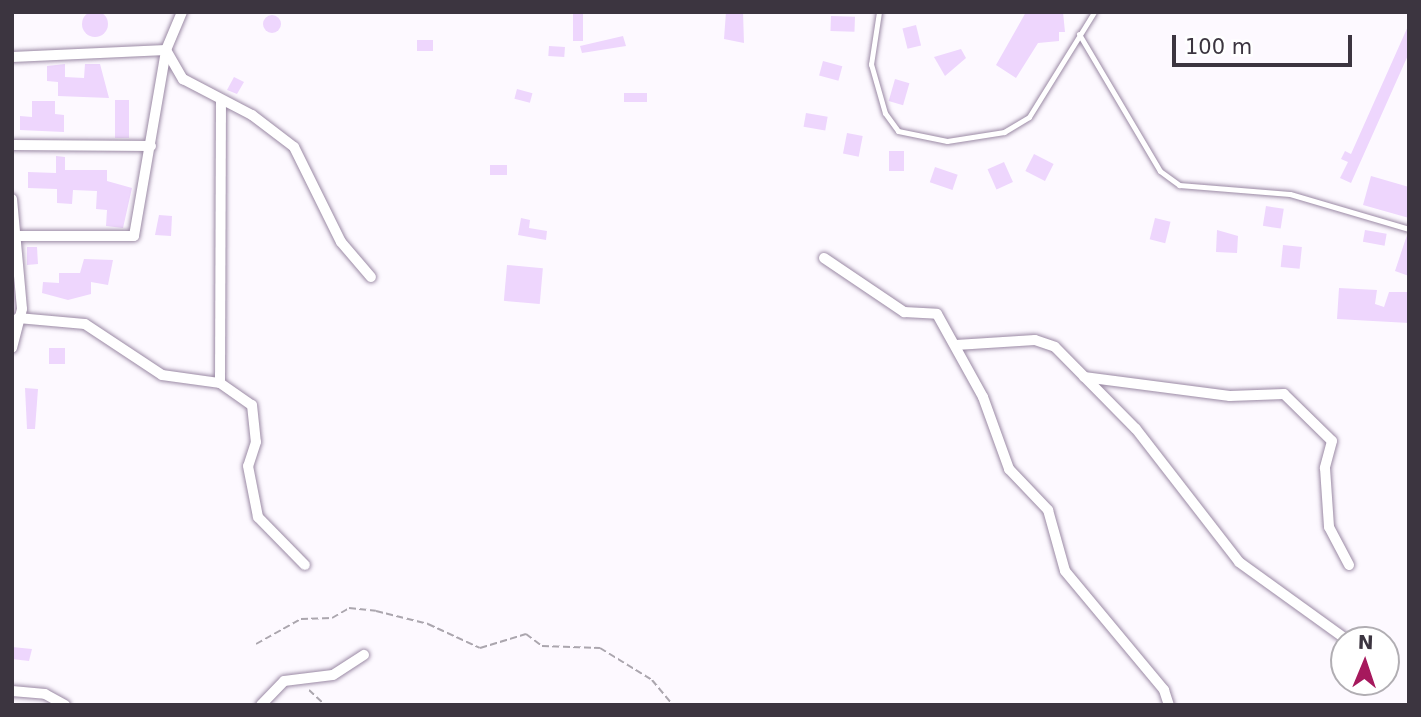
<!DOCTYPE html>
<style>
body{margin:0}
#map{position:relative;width:1421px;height:717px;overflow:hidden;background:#fdf9ff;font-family:"DejaVu Sans",sans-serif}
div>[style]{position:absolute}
.building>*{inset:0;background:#eed6fd;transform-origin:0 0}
.round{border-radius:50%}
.path>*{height:2px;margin-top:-1px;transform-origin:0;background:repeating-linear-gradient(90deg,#aba6ae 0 7px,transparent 0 10.5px)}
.roads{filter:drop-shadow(0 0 2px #9b8aa5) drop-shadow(0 0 2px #9b8aa5)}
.service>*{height:5px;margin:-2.5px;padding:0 2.5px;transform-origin:2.5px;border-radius:2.5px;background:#fff}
.minor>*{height:10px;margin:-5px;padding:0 5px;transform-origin:5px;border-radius:5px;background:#fff}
span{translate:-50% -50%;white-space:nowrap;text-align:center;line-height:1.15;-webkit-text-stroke:6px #fff;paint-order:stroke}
.frame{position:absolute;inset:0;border:14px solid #3c3540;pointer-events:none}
.north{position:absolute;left:1330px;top:626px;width:70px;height:70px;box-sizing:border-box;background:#fff;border:2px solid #b1aeb3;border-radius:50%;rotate:2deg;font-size:19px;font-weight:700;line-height:28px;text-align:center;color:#3c3540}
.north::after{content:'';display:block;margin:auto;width:24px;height:32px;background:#a6195d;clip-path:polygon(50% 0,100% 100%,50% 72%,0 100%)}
.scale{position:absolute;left:1172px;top:35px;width:180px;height:32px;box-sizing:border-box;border:4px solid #3c3540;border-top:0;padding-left:9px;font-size:21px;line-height:24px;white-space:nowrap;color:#3c3540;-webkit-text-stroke:5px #fff;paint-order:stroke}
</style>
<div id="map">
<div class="building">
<i class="round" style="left:82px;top:11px;width:26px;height:26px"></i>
<i style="left:573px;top:12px;width:10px;height:29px"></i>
<i style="clip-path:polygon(726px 12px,743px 12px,744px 43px,724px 39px)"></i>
<i style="clip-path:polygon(1026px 12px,1063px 12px,1065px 32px,1059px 32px,1059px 41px,1038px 43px,1016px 78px,996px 65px)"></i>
<i class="round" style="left:263px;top:15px;width:18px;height:18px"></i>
<i style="left:831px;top:16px;width:24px;height:15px;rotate:2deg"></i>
<i style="clip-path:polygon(1409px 24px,1409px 53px,1351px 183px,1340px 178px,1348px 162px,1341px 159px,1345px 151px,1351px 154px)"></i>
<i style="left:916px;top:25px;width:21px;height:14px;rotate:76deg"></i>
<i style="clip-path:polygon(623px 36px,626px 46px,582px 53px,580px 46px)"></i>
<i style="left:417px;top:40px;width:16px;height:11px"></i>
<i style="left:549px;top:46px;width:16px;height:10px;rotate:4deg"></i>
<i style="clip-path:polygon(961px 49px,966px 58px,945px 76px,934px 57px)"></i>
<i style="left:823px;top:61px;width:20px;height:15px;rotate:15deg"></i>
<i style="clip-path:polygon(65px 64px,65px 77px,84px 78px,85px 64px,100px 64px,109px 98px,58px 96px,58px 82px,47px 81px,47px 66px)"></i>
<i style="clip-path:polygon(234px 77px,244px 82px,237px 94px,227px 90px)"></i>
<i style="left:895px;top:79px;width:15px;height:23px;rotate:16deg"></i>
<i style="left:517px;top:89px;width:16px;height:10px;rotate:15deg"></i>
<i style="left:647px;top:93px;width:9px;height:23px;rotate:90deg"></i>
<i style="left:115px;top:100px;width:14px;height:38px"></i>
<i style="clip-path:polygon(32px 101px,55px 101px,55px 114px,64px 115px,64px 132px,20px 130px,20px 116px,32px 117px)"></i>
<i style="left:806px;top:113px;width:22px;height:14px;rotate:10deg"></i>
<i style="left:847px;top:133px;width:16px;height:21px;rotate:11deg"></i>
<i style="left:889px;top:151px;width:15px;height:20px"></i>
<i style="left:1034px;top:154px;width:22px;height:19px;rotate:27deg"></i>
<i style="clip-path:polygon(56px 156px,65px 157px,65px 170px,107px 170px,107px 181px,132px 188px,123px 228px,106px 226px,107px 210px,96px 209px,97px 191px,73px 190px,72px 204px,57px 203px,57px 189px,28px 188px,28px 172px,56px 173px)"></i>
<i style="left:1004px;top:162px;width:22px;height:18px;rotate:66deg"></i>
<i style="left:490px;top:165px;width:17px;height:10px"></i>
<i style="left:935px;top:167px;width:24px;height:16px;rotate:19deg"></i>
<i style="clip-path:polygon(1371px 176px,1409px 187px,1409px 218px,1363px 205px)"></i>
<i style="left:1266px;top:206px;width:18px;height:20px;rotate:9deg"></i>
<i style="clip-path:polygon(159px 215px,172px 216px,171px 236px,155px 235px)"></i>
<i style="clip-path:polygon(521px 218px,530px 220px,529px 228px,547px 231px,546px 240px,518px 235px)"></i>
<i style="left:1155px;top:218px;width:16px;height:22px;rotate:14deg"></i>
<i style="clip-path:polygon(1217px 230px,1238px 236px,1237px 253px,1216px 252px)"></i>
<i style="left:1365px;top:230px;width:22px;height:12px;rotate:10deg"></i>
<i style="clip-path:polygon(1407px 235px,1409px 236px,1409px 276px,1395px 271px)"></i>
<i style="left:1283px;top:245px;width:19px;height:22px;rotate:6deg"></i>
<i style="clip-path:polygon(27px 247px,37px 247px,38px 264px,27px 265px)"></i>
<i style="clip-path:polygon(84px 259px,113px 260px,108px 285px,91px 282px,91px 294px,68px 300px,42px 293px,43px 282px,59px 283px,59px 273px,80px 273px)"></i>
<i style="left:507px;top:265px;width:36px;height:36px;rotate:5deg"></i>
<i style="clip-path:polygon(1339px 288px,1377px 290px,1375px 304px,1384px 307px,1389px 292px,1409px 292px,1409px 323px,1337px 319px)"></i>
<i style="left:65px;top:348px;width:16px;height:16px;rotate:90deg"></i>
<i style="clip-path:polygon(25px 388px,38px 389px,35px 429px,27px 429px)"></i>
<i style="clip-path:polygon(12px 647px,32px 649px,29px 661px,12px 659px)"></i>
</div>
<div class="path">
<i style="left:256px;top:644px;width:51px;rotate:-29.1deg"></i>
<i style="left:301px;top:619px;width:31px;rotate:-2deg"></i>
<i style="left:332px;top:618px;width:20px;rotate:-30deg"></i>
<i style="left:349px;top:608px;width:27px;rotate:6deg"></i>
<i style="left:376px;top:611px;width:54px;rotate:14deg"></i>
<i style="left:428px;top:624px;width:57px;rotate:24.8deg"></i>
<i style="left:480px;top:648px;width:48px;rotate:-16.9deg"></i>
<i style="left:526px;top:634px;width:20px;rotate:37deg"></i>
<i style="left:542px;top:646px;width:58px;rotate:2deg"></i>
<i style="left:600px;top:648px;width:61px;rotate:31.6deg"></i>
<i style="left:652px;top:680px;width:33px;rotate:50deg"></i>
<i style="left:309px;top:690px;width:22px;rotate:43deg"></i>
</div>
<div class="roads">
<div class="service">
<i style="left:879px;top:12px;width:53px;rotate:98.7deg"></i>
<i style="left:871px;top:64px;width:51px;rotate:74.1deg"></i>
<i style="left:885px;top:113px;width:22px;rotate:54deg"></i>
<i style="left:898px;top:131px;width:50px;rotate:11.5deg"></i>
<i style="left:947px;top:141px;width:58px;rotate:-9deg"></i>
<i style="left:1004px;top:132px;width:29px;rotate:-31deg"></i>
<i style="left:1029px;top:117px;width:123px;rotate:-58.2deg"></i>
<i style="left:1079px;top:34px;width:159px;rotate:59.4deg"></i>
<i style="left:1160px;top:171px;width:24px;rotate:36deg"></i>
<i style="left:1179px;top:185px;width:111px;rotate:4.6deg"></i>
<i style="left:1290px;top:194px;width:124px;rotate:16.4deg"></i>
</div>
<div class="minor">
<i style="left:12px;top:57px;width:154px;rotate:-2.6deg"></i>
<i style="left:166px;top:50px;width:34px;rotate:60deg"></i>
<i style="left:183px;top:79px;width:78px;rotate:27.6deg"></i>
<i style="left:252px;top:115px;width:53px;rotate:37.3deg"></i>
<i style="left:294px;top:147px;width:106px;rotate:63.7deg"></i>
<i style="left:341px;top:242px;width:46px;rotate:49.4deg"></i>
<i style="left:12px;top:145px;width:139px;rotate:0.4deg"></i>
<i style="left:12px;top:199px;width:110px;rotate:84.8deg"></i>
<i style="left:22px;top:309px;width:40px;rotate:104.4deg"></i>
<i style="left:12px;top:236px;width:122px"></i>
<i style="left:134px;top:236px;width:189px;rotate:-80.2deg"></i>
<i style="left:166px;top:50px;width:41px;rotate:-67.2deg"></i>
<i style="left:824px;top:258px;width:97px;rotate:34deg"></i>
<i style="left:904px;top:312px;width:33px;rotate:3deg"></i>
<i style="left:937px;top:314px;width:95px;rotate:61deg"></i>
<i style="left:983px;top:397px;width:77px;rotate:70.1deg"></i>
<i style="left:1009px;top:469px;width:57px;rotate:46.4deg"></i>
<i style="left:1048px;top:510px;width:63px;rotate:74.4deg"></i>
<i style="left:1065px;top:571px;width:155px;rotate:50.2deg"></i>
<i style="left:1164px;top:690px;width:16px;rotate:72deg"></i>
<i style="left:18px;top:318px;width:67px;rotate:5.1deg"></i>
<i style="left:85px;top:324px;width:92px;rotate:33.5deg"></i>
<i style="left:162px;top:375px;width:59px;rotate:7.9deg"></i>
<i style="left:220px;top:383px;width:39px;rotate:35deg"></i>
<i style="left:252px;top:405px;width:37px;rotate:84deg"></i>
<i style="left:256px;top:442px;width:25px;rotate:108deg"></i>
<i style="left:248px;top:466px;width:52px;rotate:78.9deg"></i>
<i style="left:258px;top:517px;width:67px;rotate:45.6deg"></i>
<i style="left:956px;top:345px;width:79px;rotate:-3.6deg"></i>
<i style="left:1035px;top:340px;width:21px;rotate:19deg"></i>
<i style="left:1055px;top:347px;width:115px;rotate:45.4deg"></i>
<i style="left:1136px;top:429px;width:168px;rotate:52.2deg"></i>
<i style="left:1239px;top:562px;width:133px;rotate:35.8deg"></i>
<i style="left:1084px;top:377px;width:147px;rotate:7.4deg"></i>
<i style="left:1230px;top:396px;width:54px;rotate:-2.1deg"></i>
<i style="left:1284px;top:394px;width:67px;rotate:44.4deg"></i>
<i style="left:1332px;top:441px;width:28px;rotate:105deg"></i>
<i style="left:1325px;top:468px;width:59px;rotate:86.1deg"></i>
<i style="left:1329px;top:527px;width:43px;rotate:62.2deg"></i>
<i style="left:220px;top:383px;width:283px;rotate:-89.8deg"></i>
<i style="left:12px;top:691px;width:33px;rotate:5deg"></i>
<i style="left:45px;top:694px;width:23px;rotate:29deg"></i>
<i style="left:261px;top:705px;width:33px;rotate:-46deg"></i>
<i style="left:284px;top:681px;width:49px;rotate:-7deg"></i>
<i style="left:333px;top:675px;width:37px;rotate:-33deg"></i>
</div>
</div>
<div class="frame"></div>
<div class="north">N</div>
<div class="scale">100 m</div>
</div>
